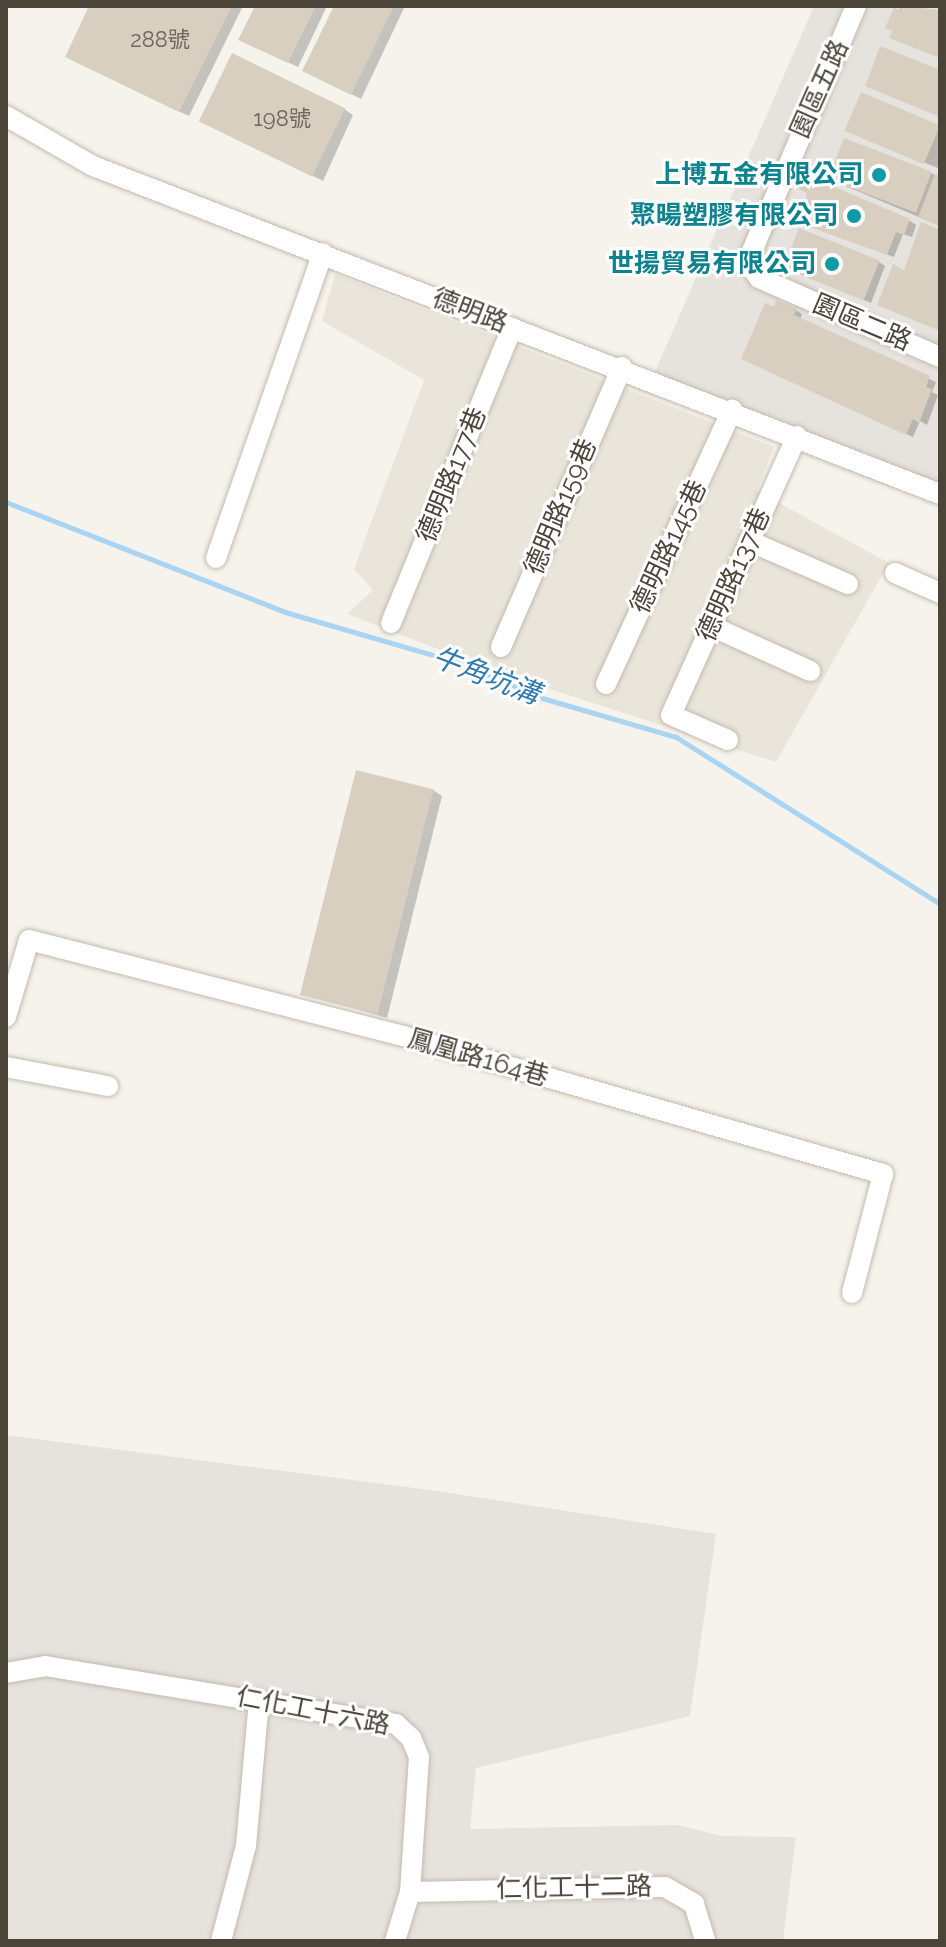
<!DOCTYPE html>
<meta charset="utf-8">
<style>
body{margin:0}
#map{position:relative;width:946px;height:1947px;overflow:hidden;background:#f6f3ec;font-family:Raleway,"Noto Sans TC",sans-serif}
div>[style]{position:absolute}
.residential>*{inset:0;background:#eae5da}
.industrial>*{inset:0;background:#e6e2dd}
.shadow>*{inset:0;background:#0003}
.stream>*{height:5px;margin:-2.5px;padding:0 2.5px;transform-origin:2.5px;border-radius:2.5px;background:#a9d4f2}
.building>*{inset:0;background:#d8cfc1;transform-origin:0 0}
.roads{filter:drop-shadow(0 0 2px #c2bbae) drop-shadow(0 0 2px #c2bbae)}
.minor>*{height:20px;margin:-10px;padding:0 10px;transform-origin:10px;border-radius:10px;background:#fff}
.dots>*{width:22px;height:22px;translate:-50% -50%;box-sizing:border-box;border:4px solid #fff;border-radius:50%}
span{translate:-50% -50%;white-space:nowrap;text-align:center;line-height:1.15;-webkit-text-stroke:6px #fff;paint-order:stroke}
.number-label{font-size:22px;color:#6e675b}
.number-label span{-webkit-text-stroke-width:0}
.street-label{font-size:26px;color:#4b4439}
.culture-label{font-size:26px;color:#0d838f;font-weight:700}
.right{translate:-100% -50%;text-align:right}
.water-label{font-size:28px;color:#2e7ab2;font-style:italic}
.frame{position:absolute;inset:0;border:8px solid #4b4439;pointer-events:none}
</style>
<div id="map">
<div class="residential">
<i style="clip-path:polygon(335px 274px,774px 447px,757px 491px,889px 563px,776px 762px,500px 673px,347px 614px,373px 590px,354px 569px,424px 380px,322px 321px)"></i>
</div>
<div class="industrial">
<i style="clip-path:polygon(814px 6px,940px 6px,940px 502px,651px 381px)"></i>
<i style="clip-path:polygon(6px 1435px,430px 1490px,716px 1534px,690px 1716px,476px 1768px,470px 1829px,677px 1825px,721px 1836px,796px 1837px,783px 1941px,6px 1941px)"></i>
</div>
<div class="shadow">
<i style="clip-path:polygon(91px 6px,243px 6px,189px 116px,76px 62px)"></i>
<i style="clip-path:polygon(257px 6px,327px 6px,298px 67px,250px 45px)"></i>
<i style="clip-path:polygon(336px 6px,405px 6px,361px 99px,314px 75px)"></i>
<i style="clip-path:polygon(902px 6px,940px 12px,940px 58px,887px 27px)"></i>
<i style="clip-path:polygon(862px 95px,940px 127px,938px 168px,854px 134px)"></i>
<i style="clip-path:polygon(344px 109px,353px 115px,323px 181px,210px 125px)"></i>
<i style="clip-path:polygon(931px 173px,940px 178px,940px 226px,836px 182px)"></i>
<i style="clip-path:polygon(800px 175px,910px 221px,916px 225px,912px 237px,903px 234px,894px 257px,811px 227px,809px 193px)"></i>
<i style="clip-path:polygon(879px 262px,885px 266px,871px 303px,790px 268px)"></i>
<i style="clip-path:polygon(775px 310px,796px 310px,802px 314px,800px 320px,936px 382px,932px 392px,938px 395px,927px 425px,920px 421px,913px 437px,750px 362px)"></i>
<i style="clip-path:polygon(433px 790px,442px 796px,387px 1018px,303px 994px)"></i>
</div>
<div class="stream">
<i style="left:6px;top:502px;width:300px;rotate:21.5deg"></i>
<i style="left:285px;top:612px;width:183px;rotate:16.2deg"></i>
<i style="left:461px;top:663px;width:88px;rotate:23.4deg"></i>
<i style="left:542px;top:698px;width:140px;rotate:16.2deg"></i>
<i style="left:676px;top:737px;width:312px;rotate:32.3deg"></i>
</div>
<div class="building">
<i style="clip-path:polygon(89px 6px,232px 6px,179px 112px,65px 57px)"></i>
<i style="clip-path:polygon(255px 6px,316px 6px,288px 63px,238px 40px)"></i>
<i style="clip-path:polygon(334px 6px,394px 6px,351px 95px,302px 71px)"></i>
<i style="clip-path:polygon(902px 6px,940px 10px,940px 58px,889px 38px,892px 31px,885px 28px,894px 7px,900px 11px)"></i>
<i style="clip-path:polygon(880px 46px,940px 70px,940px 117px,865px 86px)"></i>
<i style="left:232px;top:53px;width:126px;height:76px;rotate:26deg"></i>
<i style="left:861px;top:92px;width:86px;height:42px;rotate:23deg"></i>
<i style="left:844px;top:138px;width:94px;height:44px;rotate:21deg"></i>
<i style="clip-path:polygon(799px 172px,910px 219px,904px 235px,896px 232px,887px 255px,802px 224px,807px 193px,792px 186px)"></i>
<i style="clip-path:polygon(935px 174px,940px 176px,940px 226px,918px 217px)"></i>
<i style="clip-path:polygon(921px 222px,940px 230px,940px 331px,877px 305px,893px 264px,904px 270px)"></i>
<i style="left:799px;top:228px;width:87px;height:43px;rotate:22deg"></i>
<i style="clip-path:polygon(776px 300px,797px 309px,794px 315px,930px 376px,926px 387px,932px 389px,919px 423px,913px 419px,906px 435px,741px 359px,765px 303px,774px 307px)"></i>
<i style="left:356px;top:770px;width:80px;height:232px;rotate:14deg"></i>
</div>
<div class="roads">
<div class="minor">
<i style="left:856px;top:6px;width:277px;rotate:113deg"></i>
<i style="left:748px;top:261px;width:20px;rotate:57deg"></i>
<i style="left:759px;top:278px;width:197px;rotate:23.6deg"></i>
<i style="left:6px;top:116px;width:100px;rotate:29.9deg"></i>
<i style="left:93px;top:166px;width:908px;rotate:21.17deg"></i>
<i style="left:749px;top:541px;width:108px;rotate:23.5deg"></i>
<i style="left:216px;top:558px;width:323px;rotate:-70.7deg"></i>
<i style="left:895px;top:573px;width:49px;rotate:24deg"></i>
<i style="left:391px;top:623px;width:319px;rotate:-67.7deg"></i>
<i style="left:711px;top:626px;width:109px;rotate:24.4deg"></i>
<i style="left:501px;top:647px;width:305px;rotate:-66.6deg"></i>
<i style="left:606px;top:684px;width:302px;rotate:-65.3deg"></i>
<i style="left:728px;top:740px;width:62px;rotate:-156.3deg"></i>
<i style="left:671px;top:715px;width:306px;rotate:-65.7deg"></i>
<i style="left:6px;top:1017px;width:80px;rotate:-73.4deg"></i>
<i style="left:29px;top:940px;width:383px;rotate:14.4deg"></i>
<i style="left:400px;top:1035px;width:503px;rotate:16.06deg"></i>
<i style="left:883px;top:1174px;width:123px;rotate:104.6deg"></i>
<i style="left:6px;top:1067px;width:104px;rotate:10.6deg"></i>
<i style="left:6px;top:1673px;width:40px;rotate:-10deg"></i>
<i style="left:45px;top:1666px;width:356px;rotate:9.4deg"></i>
<i style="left:396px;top:1724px;width:21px;rotate:43deg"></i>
<i style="left:411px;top:1738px;width:21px;rotate:67deg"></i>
<i style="left:419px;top:1757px;width:135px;rotate:93.8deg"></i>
<i style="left:410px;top:1892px;width:51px;rotate:107deg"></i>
<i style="left:410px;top:1892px;width:255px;rotate:-1.1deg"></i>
<i style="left:665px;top:1887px;width:34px;rotate:30deg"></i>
<i style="left:694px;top:1904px;width:39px;rotate:73deg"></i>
<i style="left:221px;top:1941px;width:98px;rotate:-75.3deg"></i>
<i style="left:246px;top:1846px;width:147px;rotate:-84.9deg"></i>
</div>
</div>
<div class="dots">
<i style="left:879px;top:175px;background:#0f9aa8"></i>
<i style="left:854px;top:216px;background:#0f9aa8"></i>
<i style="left:832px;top:264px;background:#0f9aa8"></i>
</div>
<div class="number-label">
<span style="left:160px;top:40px">288號</span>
<span style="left:282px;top:119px">198號</span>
</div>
<div class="street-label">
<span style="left:820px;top:89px;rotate:-66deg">園區五路</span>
<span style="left:470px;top:311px;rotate:21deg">德明路</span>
<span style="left:862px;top:323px;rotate:23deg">園區二路</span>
<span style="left:452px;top:475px;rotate:-68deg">德明路177巷</span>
<span style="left:561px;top:507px;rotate:-67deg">德明路159巷</span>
<span style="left:669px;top:547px;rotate:-65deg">德明路145巷</span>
<span style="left:734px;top:575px;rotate:-66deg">德明路137巷</span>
<span style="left:478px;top:1058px;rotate:16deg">鳳凰路164巷</span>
<span style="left:313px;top:1711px;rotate:11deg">仁化工十六路</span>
<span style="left:574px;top:1888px;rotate:-1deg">仁化工十二路</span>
</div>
<div class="culture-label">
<span class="right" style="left:863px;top:175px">上博五金有限公司</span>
<span class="right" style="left:838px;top:216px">聚暘塑膠有限公司</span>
<span class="right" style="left:816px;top:264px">世揚貿易有限公司</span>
</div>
<div class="water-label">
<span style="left:486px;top:676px;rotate:21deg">牛角坑溝</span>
</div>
<div class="frame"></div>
</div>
